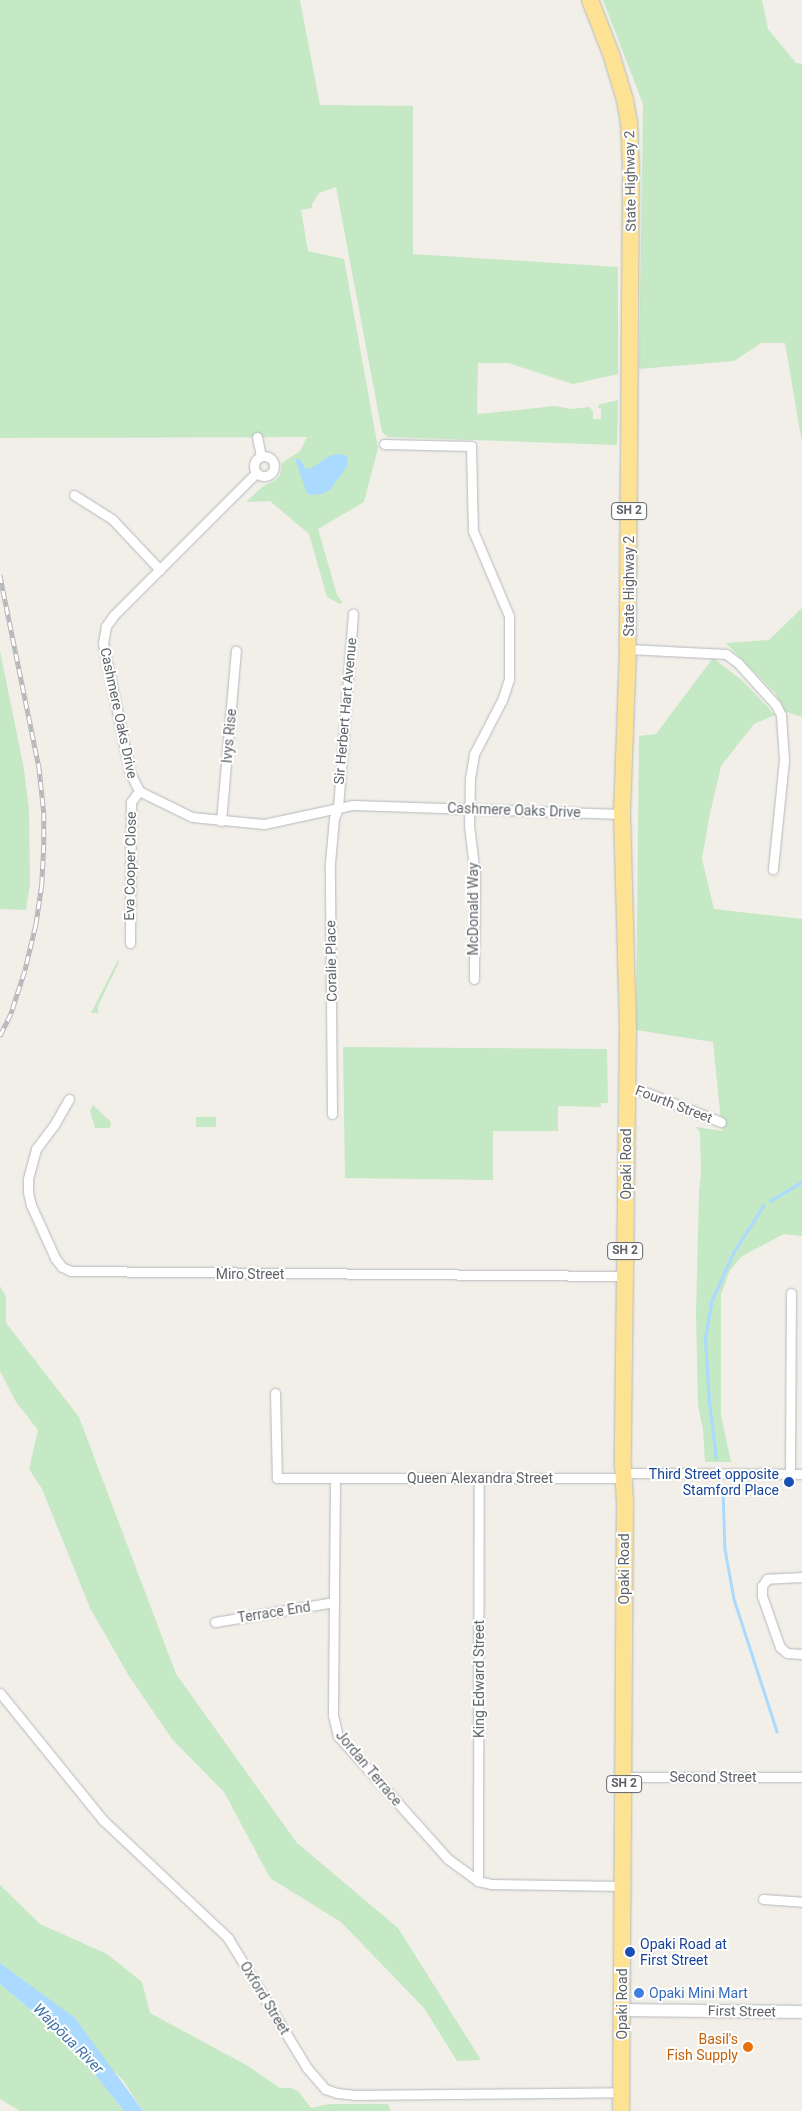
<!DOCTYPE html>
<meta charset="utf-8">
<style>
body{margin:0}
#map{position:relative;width:802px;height:2111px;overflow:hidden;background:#f1efe8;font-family:Roboto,sans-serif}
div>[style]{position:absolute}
.green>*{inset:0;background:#c5e8c5;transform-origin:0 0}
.water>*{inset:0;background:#aadaff}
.stream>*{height:2.5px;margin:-1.25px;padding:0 1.25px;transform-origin:1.25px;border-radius:1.25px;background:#aadaff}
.roads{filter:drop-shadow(0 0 1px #b5b8bc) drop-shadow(0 0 1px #b5b8bc)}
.street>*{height:9px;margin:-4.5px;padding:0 4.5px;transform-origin:4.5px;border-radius:4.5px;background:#fff}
.street>.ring{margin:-4.5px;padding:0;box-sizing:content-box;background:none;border:9px solid #fff;border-radius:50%}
.secondary>*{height:12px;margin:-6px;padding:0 6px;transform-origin:6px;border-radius:6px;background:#fff}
.highway>*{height:16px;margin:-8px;padding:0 8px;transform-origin:8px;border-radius:8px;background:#fde293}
.rail>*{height:4.5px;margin-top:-2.25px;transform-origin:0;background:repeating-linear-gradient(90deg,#fff 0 8px,#b6b7b8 0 16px);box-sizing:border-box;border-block:1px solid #b6b7b8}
.dots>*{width:14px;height:14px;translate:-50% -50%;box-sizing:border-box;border:2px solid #fff;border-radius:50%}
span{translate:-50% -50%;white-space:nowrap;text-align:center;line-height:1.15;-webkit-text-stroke:4px #fff;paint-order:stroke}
.shield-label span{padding:1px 4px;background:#fff;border:1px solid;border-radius:4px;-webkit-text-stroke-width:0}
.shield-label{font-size:12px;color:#5f6368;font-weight:700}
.street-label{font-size:14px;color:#5f6368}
.transit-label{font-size:14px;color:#164399}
.right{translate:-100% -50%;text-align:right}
.left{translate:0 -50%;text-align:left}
.shop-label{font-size:14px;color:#366cbe}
.food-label{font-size:14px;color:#c56008}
.water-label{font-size:15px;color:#4174aa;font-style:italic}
</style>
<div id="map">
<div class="green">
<i style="clip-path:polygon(0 0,300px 0,320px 105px,413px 106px,413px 254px,618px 267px,618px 374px,573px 384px,508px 363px,478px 363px,477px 412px,478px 414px,555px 406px,572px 409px,589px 407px,593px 411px,593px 419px,601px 419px,601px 408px,598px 408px,598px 405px,618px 400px,617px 445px,388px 437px,382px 432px,336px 187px,319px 193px,312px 204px,312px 208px,301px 210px,308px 251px,344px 259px,378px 448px,364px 502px,318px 529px,337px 595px,342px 602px,340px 604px,327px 597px,309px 534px,270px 501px,246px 502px,263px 486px,276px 480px,280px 475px,282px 463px,300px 451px,307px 437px,0 438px)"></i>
<i style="clip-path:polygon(603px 0,762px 0,768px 29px,796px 63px,802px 64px,802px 443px,785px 343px,761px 343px,734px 361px,639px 369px,643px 104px)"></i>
<i style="clip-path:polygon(802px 608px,802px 717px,784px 711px,776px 694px,726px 643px,769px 640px)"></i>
<i style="clip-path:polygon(0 651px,24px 769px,29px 810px,30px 884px,26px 910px,0 909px)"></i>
<i style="clip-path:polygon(713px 658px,744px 682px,775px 715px,754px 724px,721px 766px,709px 818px,702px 859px,714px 909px,802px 919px,802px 1236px,784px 1234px,742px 1256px,730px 1270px,721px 1294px,721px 1415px,731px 1462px,705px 1462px,703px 1429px,698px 1406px,696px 1313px,699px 1193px,701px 1174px,700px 1133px,696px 1127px,722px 1131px,713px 1042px,636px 1030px,639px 736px,656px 734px)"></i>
<i style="clip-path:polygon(118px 960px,119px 962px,98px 1006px,98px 1013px,91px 1013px)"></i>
<i style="clip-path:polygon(343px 1047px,607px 1049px,608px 1103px,601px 1103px,601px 1107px,558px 1106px,558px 1131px,493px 1131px,493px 1180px,345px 1178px)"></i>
<i style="clip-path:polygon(93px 1105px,111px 1122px,110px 1128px,95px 1128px,90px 1111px)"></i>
<i style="left:196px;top:1117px;width:20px;height:10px"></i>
<i style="clip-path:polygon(0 1286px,6px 1297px,6px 1323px,79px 1417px,176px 1674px,297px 1843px,398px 1928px,481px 2060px,457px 2061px,424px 2008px,341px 1922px,270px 1878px,224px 1792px,172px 1739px,129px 1676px,90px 1608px,42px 1489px,29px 1469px,38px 1430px,16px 1402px,0 1371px)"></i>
<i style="clip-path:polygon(0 1885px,40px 1924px,107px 1954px,142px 1982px,150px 2013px,248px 2066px,280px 2088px,291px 2088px,298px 2091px,311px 2108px,330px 2104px,388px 2104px,391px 2111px,143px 2111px,123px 2080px,0 1963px)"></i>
<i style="clip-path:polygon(0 1984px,68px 2041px,124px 2111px,20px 2111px,0 2099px)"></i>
</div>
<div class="water">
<i style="clip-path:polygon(342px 454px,347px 457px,348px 465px,330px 490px,322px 494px,312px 495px,307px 493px,295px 459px,300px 459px,305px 468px,310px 469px,331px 455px)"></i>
<i style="clip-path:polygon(0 1963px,75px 2018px,143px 2111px,124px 2111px,68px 2041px,0 1984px)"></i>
</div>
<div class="stream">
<i style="left:770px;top:1201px;width:37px;rotate:-31deg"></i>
<i style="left:716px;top:1459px;width:57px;rotate:-97deg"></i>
<i style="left:709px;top:1402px;width:64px;rotate:-93.6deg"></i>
<i style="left:705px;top:1338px;width:39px;rotate:-80deg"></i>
<i style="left:712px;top:1300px;width:51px;rotate:-65.9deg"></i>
<i style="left:733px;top:1253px;width:56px;rotate:-57.4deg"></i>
<i style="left:723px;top:1490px;width:59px;rotate:88.1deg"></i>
<i style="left:725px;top:1549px;width:51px;rotate:79.8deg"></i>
<i style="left:734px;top:1599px;width:139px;rotate:72deg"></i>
</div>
<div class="roads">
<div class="street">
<i style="left:257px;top:437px;width:19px;rotate:78deg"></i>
<i style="left:384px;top:444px;width:87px;rotate:1.3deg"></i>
<i style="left:471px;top:446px;width:85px;rotate:88.7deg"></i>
<i style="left:473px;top:531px;width:92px;rotate:67deg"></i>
<i style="left:509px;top:616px;width:63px;rotate:90deg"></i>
<i style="left:509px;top:679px;width:22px;rotate:108deg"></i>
<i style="left:502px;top:700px;width:61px;rotate:117.4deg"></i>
<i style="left:474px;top:754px;width:24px;rotate:99deg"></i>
<i style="left:470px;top:778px;width:47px;rotate:91.2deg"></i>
<i style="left:469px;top:825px;width:50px;rotate:83.2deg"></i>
<i style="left:475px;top:875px;width:104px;rotate:90.6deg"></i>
<i class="ring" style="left:254px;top:456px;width:11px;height:11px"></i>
<i style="left:256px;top:473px;width:201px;rotate:135deg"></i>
<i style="left:114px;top:615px;width:14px;rotate:126deg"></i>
<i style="left:106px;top:626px;width:17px;rotate:100deg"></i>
<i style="left:103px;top:643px;width:133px;rotate:78.3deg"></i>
<i style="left:130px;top:773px;width:20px;rotate:63deg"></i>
<i style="left:139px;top:791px;width:59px;rotate:26.1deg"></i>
<i style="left:192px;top:817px;width:72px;rotate:5.6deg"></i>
<i style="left:264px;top:824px;width:91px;rotate:-12.1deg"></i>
<i style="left:353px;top:805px;width:269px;rotate:1.9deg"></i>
<i style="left:74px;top:495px;width:45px;rotate:32.3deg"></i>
<i style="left:112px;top:519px;width:70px;rotate:46.7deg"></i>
<i style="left:628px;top:649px;width:98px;rotate:2.9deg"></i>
<i style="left:726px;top:654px;width:15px;rotate:37deg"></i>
<i style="left:738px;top:663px;width:57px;rotate:47.9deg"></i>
<i style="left:776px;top:705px;width:11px;rotate:63deg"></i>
<i style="left:781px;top:715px;width:45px;rotate:86.2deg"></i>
<i style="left:784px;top:760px;width:110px;rotate:95.8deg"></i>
<i style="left:221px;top:821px;width:171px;rotate:-85deg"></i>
<i style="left:130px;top:943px;width:141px;rotate:-89.6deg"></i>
<i style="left:131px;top:802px;width:14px;rotate:-54deg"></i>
<i style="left:626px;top:1087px;width:14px;rotate:12deg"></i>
<i style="left:640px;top:1090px;width:87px;rotate:21.6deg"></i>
<i style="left:69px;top:1099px;width:30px;rotate:120deg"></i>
<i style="left:54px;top:1125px;width:30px;rotate:127deg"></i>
<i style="left:36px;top:1149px;width:31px;rotate:105deg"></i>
<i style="left:28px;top:1179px;width:13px;rotate:90deg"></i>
<i style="left:28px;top:1192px;width:13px;rotate:77deg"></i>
<i style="left:31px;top:1205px;width:58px;rotate:65.6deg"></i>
<i style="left:55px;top:1258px;width:11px;rotate:52deg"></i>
<i style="left:62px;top:1267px;width:10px;rotate:24deg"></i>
<i style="left:71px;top:1271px;width:554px;rotate:0.52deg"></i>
<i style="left:332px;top:1114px;width:251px;rotate:-90.5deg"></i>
<i style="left:330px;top:863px;width:45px;rotate:-84.9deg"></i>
<i style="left:334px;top:818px;width:11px;rotate:-68deg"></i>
<i style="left:338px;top:808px;width:195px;rotate:-85.6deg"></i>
<i style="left:275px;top:1393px;width:85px;rotate:88.7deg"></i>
<i style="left:277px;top:1478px;width:340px"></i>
<i style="left:617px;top:1478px;width:16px;rotate:-18deg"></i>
<i style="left:632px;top:1473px;width:170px;rotate:0.3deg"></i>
<i style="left:790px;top:1474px;width:181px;rotate:-89.7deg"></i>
<i style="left:335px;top:1479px;width:236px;rotate:90.5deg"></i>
<i style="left:333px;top:1715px;width:22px;rotate:77deg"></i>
<i style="left:338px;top:1736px;width:165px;rotate:48.2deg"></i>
<i style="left:448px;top:1859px;width:37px;rotate:36deg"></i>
<i style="left:478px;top:1881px;width:13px;rotate:13deg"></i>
<i style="left:491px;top:1884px;width:132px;rotate:0.9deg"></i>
<i style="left:802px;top:1577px;width:35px;rotate:177deg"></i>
<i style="left:767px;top:1579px;width:9px;rotate:126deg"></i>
<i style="left:762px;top:1586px;width:10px;rotate:90deg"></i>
<i style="left:762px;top:1596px;width:54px;rotate:70.6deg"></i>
<i style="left:780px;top:1647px;width:9px;rotate:41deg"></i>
<i style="left:787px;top:1653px;width:15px;rotate:4deg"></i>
<i style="left:215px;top:1622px;width:121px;rotate:-9.5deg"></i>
<i style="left:0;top:1693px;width:164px;rotate:51deg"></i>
<i style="left:103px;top:1820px;width:172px;rotate:43.3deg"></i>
<i style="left:228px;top:1938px;width:152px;rotate:58.7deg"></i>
<i style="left:307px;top:2068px;width:28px;rotate:49deg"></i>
<i style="left:325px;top:2089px;width:13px;rotate:18deg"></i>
<i style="left:337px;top:2093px;width:18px;rotate:6deg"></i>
<i style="left:355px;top:2095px;width:267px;rotate:-0.6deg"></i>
<i style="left:624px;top:1777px;width:178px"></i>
<i style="left:478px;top:1881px;width:403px;rotate:-89.9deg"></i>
<i style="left:763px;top:1899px;width:39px;rotate:4deg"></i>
</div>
<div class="secondary">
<i style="left:622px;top:2010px;width:180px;rotate:0.6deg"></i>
</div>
<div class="highway">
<i style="left:590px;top:0;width:58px;rotate:68.7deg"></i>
<i style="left:611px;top:54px;width:48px;rotate:73.1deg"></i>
<i style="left:625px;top:100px;width:22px;rotate:80deg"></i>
<i style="left:629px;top:122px;width:46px;rotate:87.5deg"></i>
<i style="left:631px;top:168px;width:481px;rotate:90.4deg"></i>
<i style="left:628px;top:649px;width:165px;rotate:92.1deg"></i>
<i style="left:622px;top:814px;width:213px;rotate:88.4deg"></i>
<i style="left:628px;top:1027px;width:439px;rotate:90.7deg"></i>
<i style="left:623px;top:1466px;width:33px;rotate:87deg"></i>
<i style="left:625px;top:1499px;width:612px;rotate:90.37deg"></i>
</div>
</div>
<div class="rail">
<i style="left:0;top:575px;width:195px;rotate:78.5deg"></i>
<i style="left:39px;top:766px;width:47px;rotate:83.9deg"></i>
<i style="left:44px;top:813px;width:32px;rotate:90deg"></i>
<i style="left:44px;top:845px;width:40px;rotate:92.9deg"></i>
<i style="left:42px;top:885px;width:40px;rotate:98.5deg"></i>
<i style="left:36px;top:925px;width:47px;rotate:103.4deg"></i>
<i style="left:25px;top:971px;width:45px;rotate:108deg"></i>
<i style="left:11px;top:1014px;width:25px;rotate:116deg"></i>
</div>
<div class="dots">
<i style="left:789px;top:1482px;background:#1a4fb4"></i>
<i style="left:630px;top:1952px;background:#1a4fb4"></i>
<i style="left:639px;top:1993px;background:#3f7fe0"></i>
<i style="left:748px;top:2047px;background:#e8710a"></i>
</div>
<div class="shield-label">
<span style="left:629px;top:511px">SH 2</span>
<span style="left:625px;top:1251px">SH 2</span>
<span style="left:624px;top:1784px">SH 2</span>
</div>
<div class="street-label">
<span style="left:630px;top:181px;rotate:-91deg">State Highway 2</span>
<span style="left:629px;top:586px;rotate:-90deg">State Highway 2</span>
<span style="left:345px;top:711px;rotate:-85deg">Sir Herbert Hart Avenue</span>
<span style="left:119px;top:713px;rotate:78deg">Cashmere Oaks Drive</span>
<span style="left:229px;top:736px;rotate:-85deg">Ivys Rise</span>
<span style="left:514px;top:810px;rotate:2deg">Cashmere Oaks Drive</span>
<span style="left:130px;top:866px;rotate:-89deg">Eva Cooper Close</span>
<span style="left:473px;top:909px;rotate:-90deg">McDonald Way</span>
<span style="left:331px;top:961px;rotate:-91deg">Coralie Place</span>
<span style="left:674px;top:1104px;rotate:21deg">Fourth Street</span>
<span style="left:626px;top:1164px;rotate:-90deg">Opaki Road</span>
<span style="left:250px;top:1274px">Miro Street</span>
<span style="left:480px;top:1478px">Queen Alexandra Street</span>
<span style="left:624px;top:1569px;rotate:-90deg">Opaki Road</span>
<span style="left:274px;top:1612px;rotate:-9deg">Terrace End</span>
<span style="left:479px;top:1679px;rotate:-90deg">King Edward Street</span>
<span style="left:369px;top:1768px;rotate:50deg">Jordan Terrace</span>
<span style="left:713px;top:1777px">Second Street</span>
<span style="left:265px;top:1998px;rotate:59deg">Oxford Street</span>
<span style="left:622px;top:2004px;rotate:-90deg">Opaki Road</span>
<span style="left:742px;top:2011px;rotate:1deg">First Street</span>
</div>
<div class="transit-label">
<span class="right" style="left:779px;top:1482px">Third Street opposite<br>Stamford Place</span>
<span class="left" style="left:640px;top:1952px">Opaki Road at<br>First Street</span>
</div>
<div class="shop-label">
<span class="left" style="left:649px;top:1993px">Opaki Mini Mart</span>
</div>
<div class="food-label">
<span class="right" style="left:738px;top:2047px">Basil's<br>Fish Supply</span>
</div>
<div class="water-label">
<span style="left:68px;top:2039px;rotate:45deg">Waipōua River</span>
</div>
</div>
